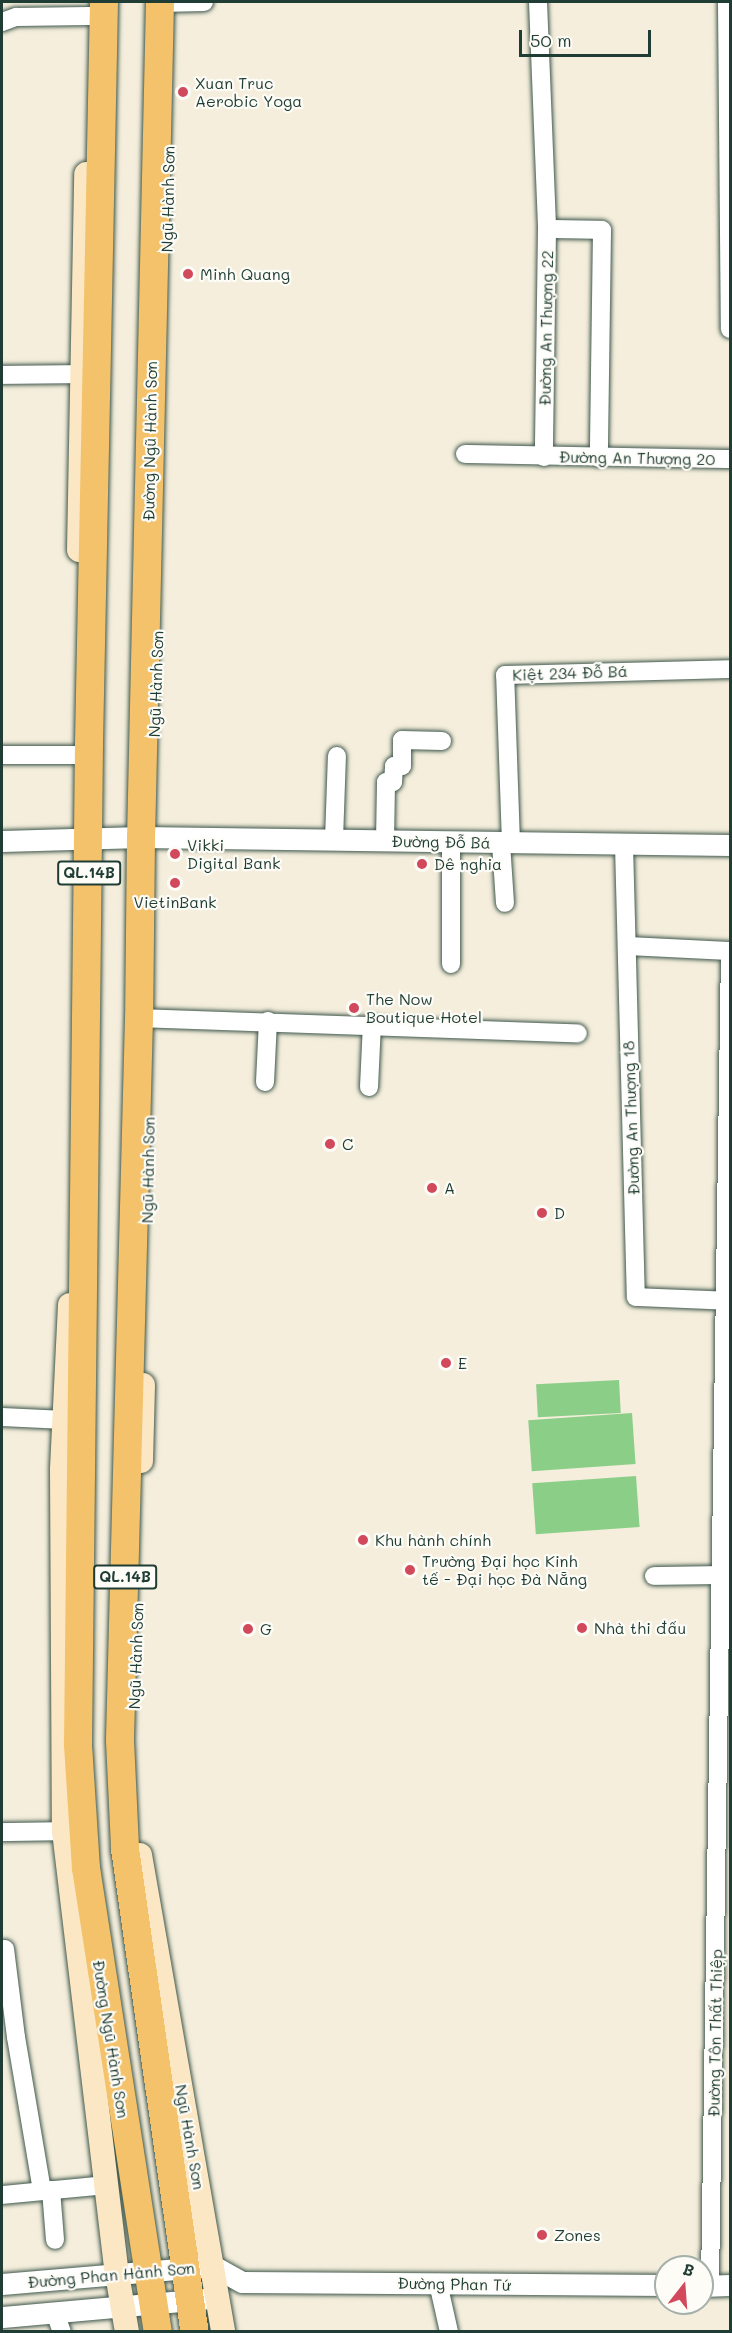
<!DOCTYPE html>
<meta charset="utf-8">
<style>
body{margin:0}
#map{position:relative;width:732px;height:2333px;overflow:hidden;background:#f5eedc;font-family:Mali,sans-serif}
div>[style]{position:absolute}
.green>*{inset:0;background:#8ace88;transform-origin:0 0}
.roads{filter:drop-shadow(0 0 2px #3f584d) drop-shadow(0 0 2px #3f584d)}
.minor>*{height:18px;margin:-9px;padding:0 9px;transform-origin:9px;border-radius:9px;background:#fff}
.tertiary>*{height:21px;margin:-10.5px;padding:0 10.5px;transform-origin:10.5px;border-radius:10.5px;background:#fff}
.secondary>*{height:24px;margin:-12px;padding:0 12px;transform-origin:12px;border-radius:12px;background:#fbe7c3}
.trunk>*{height:28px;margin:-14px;padding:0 14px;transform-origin:14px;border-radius:14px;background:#f4c26a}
.dots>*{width:16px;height:16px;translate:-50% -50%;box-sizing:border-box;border:3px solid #fdfcf7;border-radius:50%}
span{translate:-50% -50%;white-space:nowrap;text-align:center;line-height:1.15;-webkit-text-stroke:4.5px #fdfcf7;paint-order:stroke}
.shield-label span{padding:2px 4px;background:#fdfcf7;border:2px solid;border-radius:4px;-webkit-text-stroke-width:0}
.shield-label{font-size:15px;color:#1f3d34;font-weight:700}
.poi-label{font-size:16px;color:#1f3d34}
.left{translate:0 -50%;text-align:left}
.street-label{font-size:16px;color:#1f3d34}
.frame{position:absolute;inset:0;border:3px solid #1f3d34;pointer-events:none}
.north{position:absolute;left:654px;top:2255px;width:60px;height:60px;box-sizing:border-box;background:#fdfcf7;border:2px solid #a4b0a9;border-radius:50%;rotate:17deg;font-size:16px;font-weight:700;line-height:24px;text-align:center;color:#1f3d34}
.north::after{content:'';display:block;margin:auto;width:21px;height:27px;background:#d1495b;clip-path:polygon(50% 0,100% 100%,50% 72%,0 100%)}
.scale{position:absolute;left:519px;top:30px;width:132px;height:27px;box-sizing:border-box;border:3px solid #1f3d34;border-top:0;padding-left:8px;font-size:18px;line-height:21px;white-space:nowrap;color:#1f3d34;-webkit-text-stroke:4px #fdfcf7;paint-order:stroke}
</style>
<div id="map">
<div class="green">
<i style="left:619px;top:1380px;width:33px;height:83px;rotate:87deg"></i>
<i style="left:632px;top:1413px;width:51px;height:104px;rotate:86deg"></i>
<i style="left:636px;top:1476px;width:51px;height:104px;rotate:86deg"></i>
</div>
<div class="roads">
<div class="minor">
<i style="left:538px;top:2px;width:227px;rotate:87.7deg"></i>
<i style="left:547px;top:229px;width:228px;rotate:90.8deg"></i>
<i style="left:727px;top:2px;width:327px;rotate:89.5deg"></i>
<i style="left:160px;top:3px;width:44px;rotate:-1.3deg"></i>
<i style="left:2px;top:22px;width:15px;rotate:-20deg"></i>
<i style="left:16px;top:17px;width:74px;rotate:-0.8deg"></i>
<i style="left:547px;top:229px;width:55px;rotate:1deg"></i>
<i style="left:602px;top:230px;width:228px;rotate:90.8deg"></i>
<i style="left:2px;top:375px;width:79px;rotate:-0.7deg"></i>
<i style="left:465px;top:454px;width:265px;rotate:1.1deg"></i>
<i style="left:2px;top:755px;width:74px"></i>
<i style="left:334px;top:840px;width:84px;rotate:-88deg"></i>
<i style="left:385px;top:841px;width:59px;rotate:-89deg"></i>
<i style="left:386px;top:782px;width:7px"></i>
<i style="left:393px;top:782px;width:16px;rotate:-86deg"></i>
<i style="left:394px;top:766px;width:8px"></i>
<i style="left:402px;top:766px;width:26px;rotate:-90deg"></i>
<i style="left:402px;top:740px;width:40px;rotate:1.4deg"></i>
<i style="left:501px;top:843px;width:60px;rotate:86.2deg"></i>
<i style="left:511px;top:843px;width:168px;rotate:-92deg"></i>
<i style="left:505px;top:675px;width:225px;rotate:-1.5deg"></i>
<i style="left:624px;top:845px;width:452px;rotate:88.5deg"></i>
<i style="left:636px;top:1297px;width:94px;rotate:2.4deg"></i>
<i style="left:627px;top:946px;width:103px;rotate:2.8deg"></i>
<i style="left:730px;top:951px;width:1335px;rotate:90.86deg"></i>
<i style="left:451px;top:964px;width:122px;rotate:-90deg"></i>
<i style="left:139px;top:1018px;width:439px;rotate:2deg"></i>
<i style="left:265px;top:1082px;width:61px;rotate:-87.2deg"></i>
<i style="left:369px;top:1087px;width:63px;rotate:-87.3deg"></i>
<i style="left:2px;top:1417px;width:63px;rotate:2.7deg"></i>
<i style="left:654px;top:1576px;width:76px;rotate:-0.8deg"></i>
<i style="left:2px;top:1832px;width:62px;rotate:-0.9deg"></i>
<i style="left:5px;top:1949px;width:89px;rotate:82.9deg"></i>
<i style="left:16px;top:2037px;width:156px;rotate:80.4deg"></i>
<i style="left:51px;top:2190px;width:50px;rotate:85.4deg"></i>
<i style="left:2px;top:2195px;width:104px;rotate:-5.5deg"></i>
<i style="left:438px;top:2283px;width:50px;rotate:77.3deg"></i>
<i style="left:55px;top:2313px;width:20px;rotate:70deg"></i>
</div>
<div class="tertiary">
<i style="left:2px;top:841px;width:139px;rotate:-1.6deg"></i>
<i style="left:141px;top:837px;width:589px;rotate:0.78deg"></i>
<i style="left:242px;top:2282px;width:424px;rotate:0.4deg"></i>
<i style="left:2px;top:2284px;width:212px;rotate:-4.9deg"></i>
<i style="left:213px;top:2266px;width:33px;rotate:29deg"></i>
<i style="left:702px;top:2286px;width:28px;rotate:-2deg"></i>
<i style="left:2px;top:2317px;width:202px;rotate:-5.1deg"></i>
</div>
<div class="secondary">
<i style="left:79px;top:550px;width:376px;rotate:-88.9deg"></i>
<i style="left:70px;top:1305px;width:165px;rotate:92.8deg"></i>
<i style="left:62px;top:1470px;width:361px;rotate:89.7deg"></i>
<i style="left:64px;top:1831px;width:446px;rotate:83.2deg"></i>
<i style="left:117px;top:2274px;width:59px;rotate:80.2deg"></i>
<i style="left:141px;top:1461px;width:76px;rotate:-88.5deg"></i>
<i style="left:140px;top:1855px;width:484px;rotate:80.1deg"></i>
</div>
<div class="trunk">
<i style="left:104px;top:2px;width:742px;rotate:91.16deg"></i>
<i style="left:89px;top:744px;width:1001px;rotate:90.63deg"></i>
<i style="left:78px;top:1745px;width:123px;rotate:86.3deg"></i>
<i style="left:86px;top:1868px;width:470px;rotate:81.2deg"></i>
<i style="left:160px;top:2px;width:835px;rotate:91.3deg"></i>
<i style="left:141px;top:837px;width:181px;rotate:90.6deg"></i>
<i style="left:139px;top:1018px;width:723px;rotate:91.51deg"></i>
<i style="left:120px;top:1741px;width:108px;rotate:87.3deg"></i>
<i style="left:125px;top:1849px;width:488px;rotate:81.8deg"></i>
</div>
</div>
<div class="dots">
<i style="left:183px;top:92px;background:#d1495b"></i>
<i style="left:188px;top:274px;background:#d1495b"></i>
<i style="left:175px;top:854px;background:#d1495b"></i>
<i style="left:422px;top:864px;background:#d1495b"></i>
<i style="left:175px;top:883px;background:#d1495b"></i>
<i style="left:354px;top:1008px;background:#d1495b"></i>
<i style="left:330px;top:1144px;background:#d1495b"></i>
<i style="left:432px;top:1188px;background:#d1495b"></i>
<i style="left:542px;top:1213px;background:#d1495b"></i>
<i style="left:446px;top:1363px;background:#d1495b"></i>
<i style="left:363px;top:1540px;background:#d1495b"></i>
<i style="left:410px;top:1570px;background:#d1495b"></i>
<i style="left:582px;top:1628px;background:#d1495b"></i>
<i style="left:248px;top:1629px;background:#d1495b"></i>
<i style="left:542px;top:2235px;background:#d1495b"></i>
</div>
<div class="shield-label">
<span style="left:89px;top:873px">QL.14B</span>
<span style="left:125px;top:1577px">QL.14B</span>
</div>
<div class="poi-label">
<span class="left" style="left:195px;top:92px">Xuan Truc<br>Aerobic Yoga</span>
<span class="left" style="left:200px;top:274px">Minh Quang</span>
<span class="left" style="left:187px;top:854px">Vikki<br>Digital Bank</span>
<span class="left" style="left:434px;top:864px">Dê nghia</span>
<span style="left:175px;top:902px">VietinBank</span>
<span class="left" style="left:366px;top:1008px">The Now<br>Boutique Hotel</span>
<span class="left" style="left:342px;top:1144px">C</span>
<span class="left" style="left:444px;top:1188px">A</span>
<span class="left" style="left:554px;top:1213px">D</span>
<span class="left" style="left:458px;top:1363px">E</span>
<span class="left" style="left:375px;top:1540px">Khu hành chính</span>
<span class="left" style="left:422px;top:1570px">Trường Đại học Kinh<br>tế - Đại học Đà Nẵng</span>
<span class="left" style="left:594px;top:1628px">Nhà thi đấu</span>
<span class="left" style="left:260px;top:1629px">G</span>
<span class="left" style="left:554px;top:2235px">Zones</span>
</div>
<div class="street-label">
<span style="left:168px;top:199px;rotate:-89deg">Ngũ Hành Sơn</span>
<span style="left:546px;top:328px;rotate:-89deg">Đường An Thượng 22</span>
<span style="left:150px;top:441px;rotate:-89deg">Đường Ngũ Hành Sơn</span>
<span style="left:637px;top:458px;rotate:1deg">Đường An Thượng 20</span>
<span style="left:570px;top:673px;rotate:-2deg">Kiệt 234 Đỗ Bá</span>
<span style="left:156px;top:684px;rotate:-88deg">Ngũ Hành Sơn</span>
<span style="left:441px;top:842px;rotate:1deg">Đường Đỗ Bá</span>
<span style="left:631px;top:1118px;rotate:-92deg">Đường An Thượng 18</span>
<span style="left:148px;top:1170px;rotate:-89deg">Ngũ Hành Sơn</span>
<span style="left:136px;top:1656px;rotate:-88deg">Ngũ Hành Sơn</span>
<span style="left:715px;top:2033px;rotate:-89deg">Đường Tôn Thất Thiệp</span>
<span style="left:111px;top:2039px;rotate:81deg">Đường Ngũ Hành Sơn</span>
<span style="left:190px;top:2137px;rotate:80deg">Ngũ Hành Sơn</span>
<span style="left:111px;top:2275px;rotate:-5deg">Đường Phan Hành Sơn</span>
<span style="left:454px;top:2284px;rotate:1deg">Đường Phan Tứ</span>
</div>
<div class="frame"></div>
<div class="north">B</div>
<div class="scale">50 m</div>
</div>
